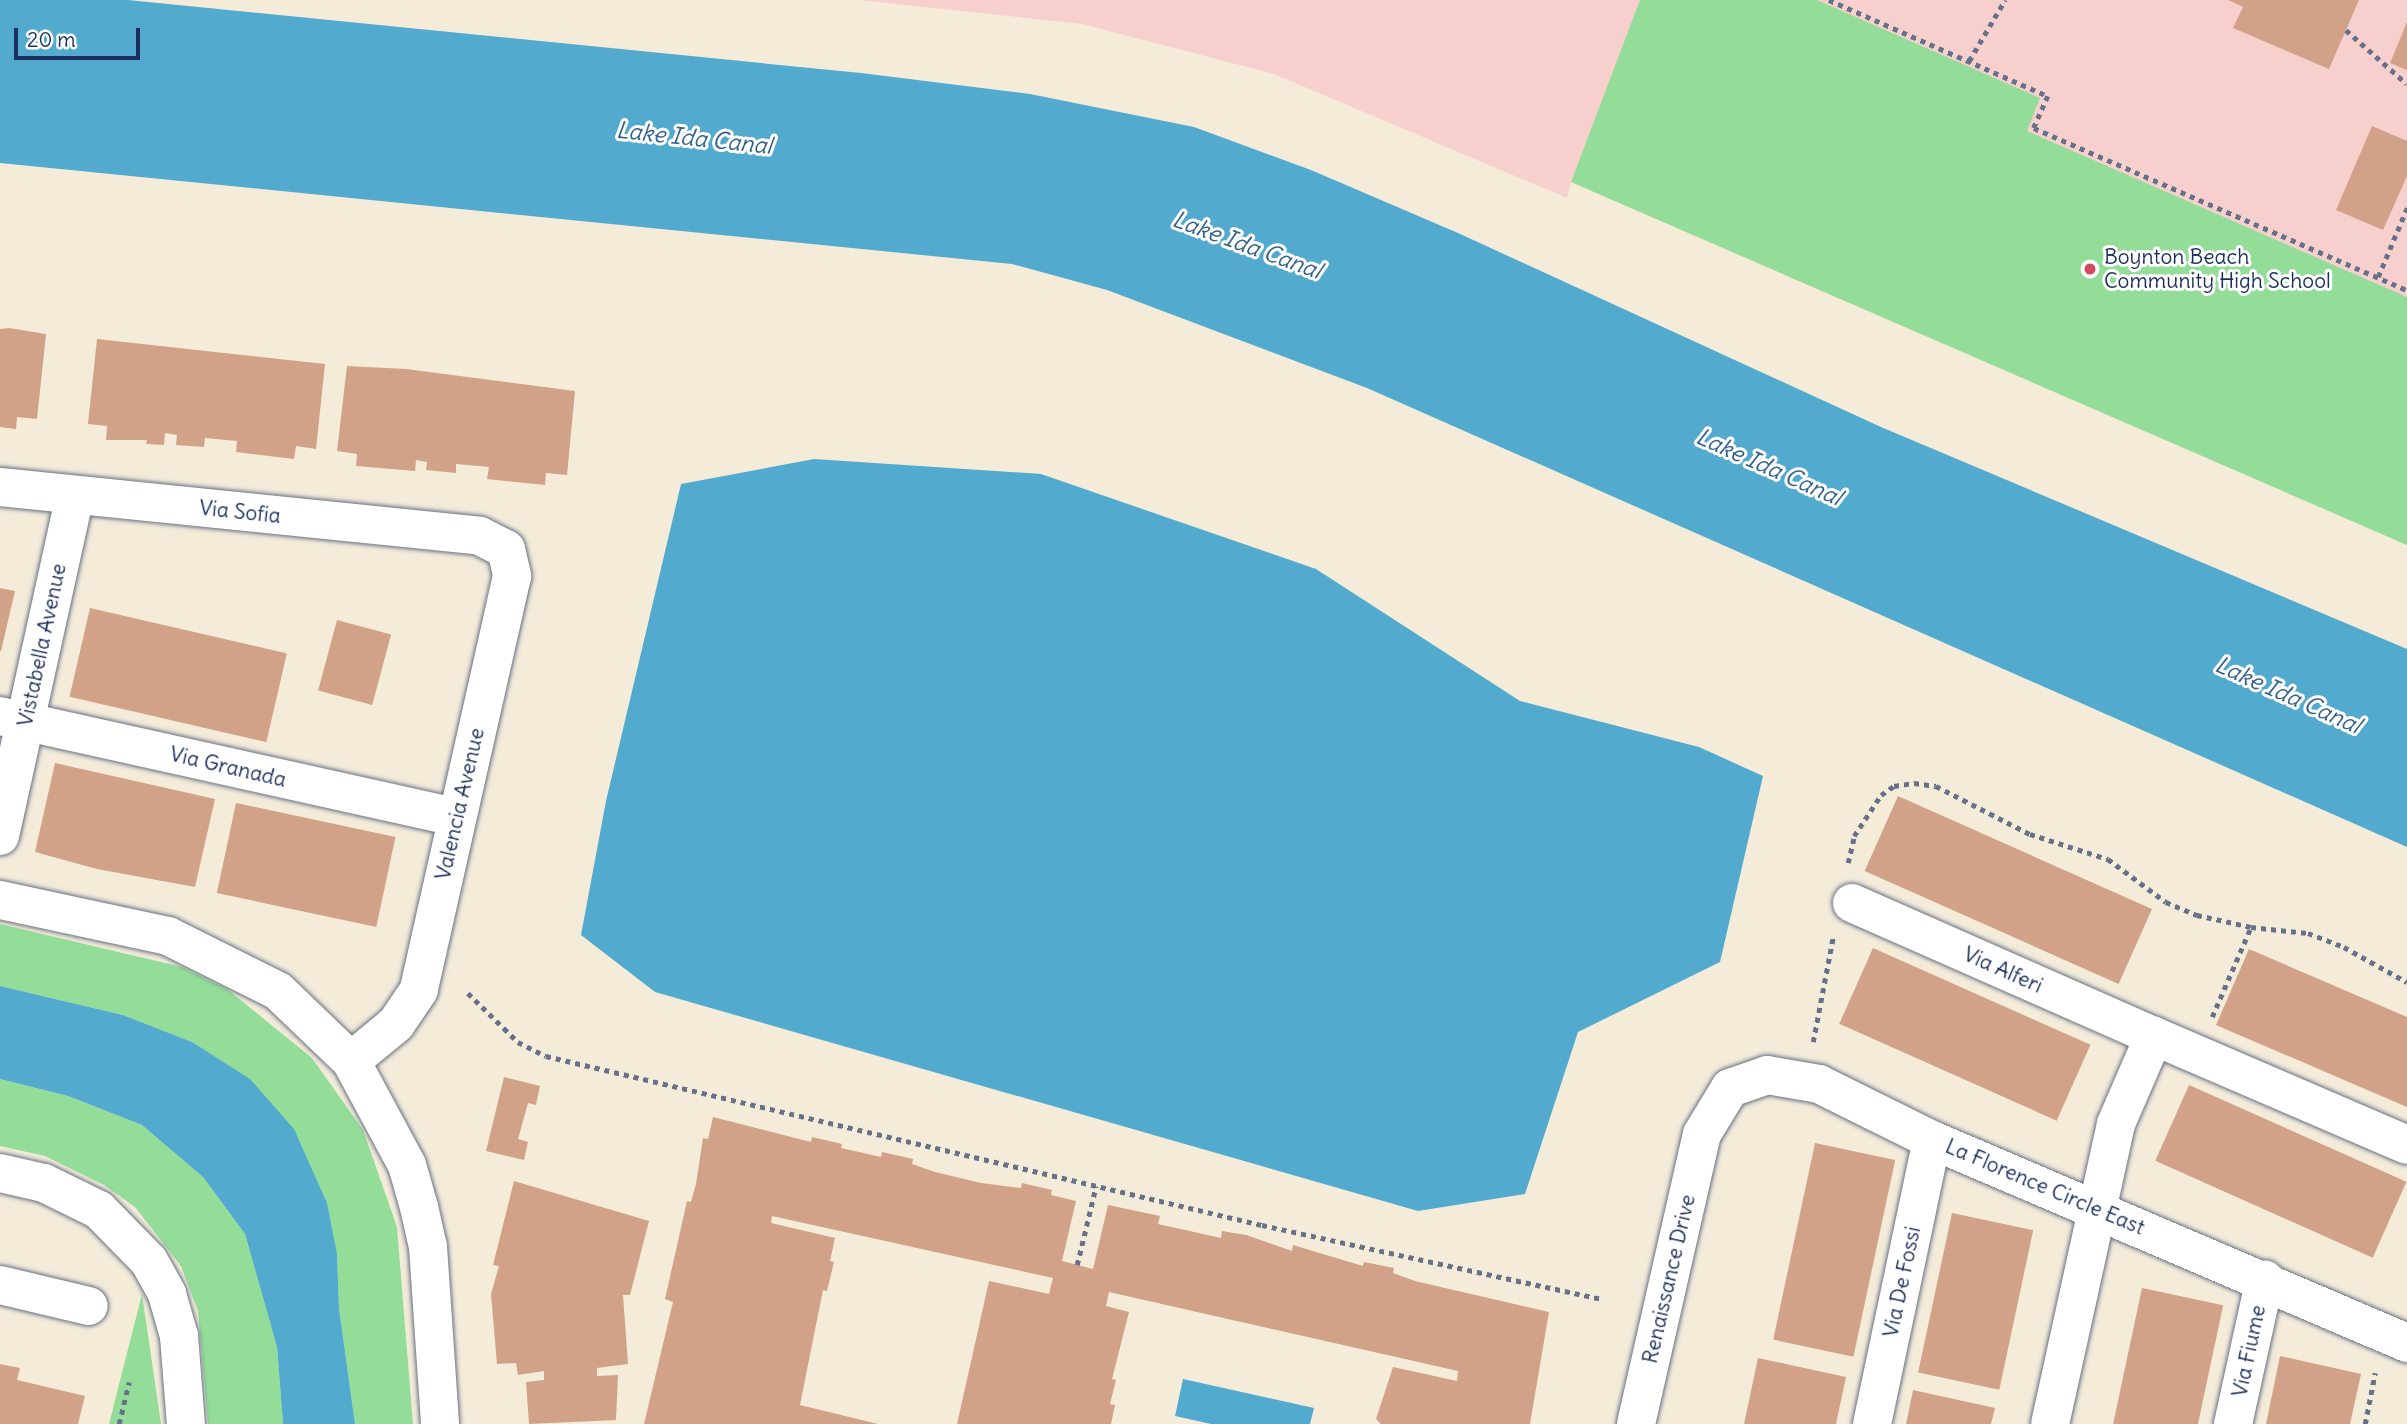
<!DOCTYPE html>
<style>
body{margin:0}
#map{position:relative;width:2407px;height:1424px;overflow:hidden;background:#f4ecd9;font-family:Delius,sans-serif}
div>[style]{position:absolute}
.built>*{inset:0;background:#f7d0cd}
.green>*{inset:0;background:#94dd98}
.water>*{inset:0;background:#52abcf}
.building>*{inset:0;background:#d1a287;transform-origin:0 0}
.path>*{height:4.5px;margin-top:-2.25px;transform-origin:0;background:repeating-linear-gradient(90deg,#677189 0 5px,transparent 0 10px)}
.roads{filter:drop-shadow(0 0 2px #677189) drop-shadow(0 0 2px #677189)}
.minor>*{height:38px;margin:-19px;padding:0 19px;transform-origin:19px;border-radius:19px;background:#fff}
.dots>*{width:19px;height:19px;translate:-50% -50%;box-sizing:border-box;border:4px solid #fff;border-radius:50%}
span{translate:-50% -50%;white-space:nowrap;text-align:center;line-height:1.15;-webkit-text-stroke:6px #fff;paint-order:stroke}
.poi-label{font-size:21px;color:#1b2f5e}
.left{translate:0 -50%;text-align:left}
.street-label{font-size:21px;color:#1b2f5e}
.water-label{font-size:23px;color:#31618b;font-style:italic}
.scale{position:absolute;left:14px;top:28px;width:126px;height:32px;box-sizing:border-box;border:4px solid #1b2f5e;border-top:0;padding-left:9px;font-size:21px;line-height:24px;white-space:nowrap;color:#1b2f5e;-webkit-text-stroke:5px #fff;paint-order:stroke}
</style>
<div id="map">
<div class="built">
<i style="clip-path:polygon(859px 0,2407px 0,2407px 545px,1571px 182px,1567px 198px,1274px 74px,1082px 24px)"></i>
</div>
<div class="green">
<i style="clip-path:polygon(1640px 0,1817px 0,2040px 98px,2027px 131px,2407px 297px,2407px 545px,1571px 182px)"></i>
<i style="clip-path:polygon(0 924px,182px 967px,227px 989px,312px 1058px,363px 1130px,397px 1227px,413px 1424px,355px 1424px,339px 1308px,337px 1254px,192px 1042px,123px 1015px,0 986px)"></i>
<i style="clip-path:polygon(0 1079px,68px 1096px,142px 1125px,203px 1177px,245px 1234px,277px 1347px,283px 1424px,208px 1424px,198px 1311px,181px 1266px,135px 1207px,104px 1185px,45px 1156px,0 1146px)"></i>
<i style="clip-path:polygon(142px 1294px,161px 1424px,109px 1424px)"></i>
</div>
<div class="water">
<i style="clip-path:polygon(0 0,128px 0,861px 73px,1030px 94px,1194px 127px,1311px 170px,1458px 233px,1881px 427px,2407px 649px,2407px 847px,1367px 388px,1107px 290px,1012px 264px,0 163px)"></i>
<i style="clip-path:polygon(814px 459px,1041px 474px,1316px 569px,1520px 701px,1699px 747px,1763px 776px,1720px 962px,1578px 1032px,1525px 1194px,1418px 1211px,655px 992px,581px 935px,606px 801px,681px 484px)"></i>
<i style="clip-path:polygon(0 986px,123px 1015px,192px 1042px,250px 1079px,294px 1129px,327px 1203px,337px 1254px,339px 1308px,355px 1424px,283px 1424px,277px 1347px,245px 1234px,203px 1177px,142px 1125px,68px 1096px,0 1079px)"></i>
<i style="clip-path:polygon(1183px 1379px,1314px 1408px,1310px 1424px,1211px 1424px,1175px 1416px)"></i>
</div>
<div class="building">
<i style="clip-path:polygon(2228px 0,2359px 0,2329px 69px,2233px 28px,2243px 7px)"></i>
<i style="clip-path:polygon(2407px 22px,2407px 70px,2390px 63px)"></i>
<i style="clip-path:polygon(2372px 126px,2407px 141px,2407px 176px,2383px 230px,2336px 210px)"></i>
<i style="clip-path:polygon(9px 328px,46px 334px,37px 419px,17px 417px,16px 429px,0 427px,0 329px)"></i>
<i style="clip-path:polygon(97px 339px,325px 364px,316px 449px,296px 446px,294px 459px,236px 452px,237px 441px,205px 438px,204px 447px,176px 445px,177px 435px,165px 433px,164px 445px,146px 444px,147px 440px,106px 440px,107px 426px,88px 424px)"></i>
<i style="clip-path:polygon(347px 366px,406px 369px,575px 391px,567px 475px,546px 473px,545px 485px,487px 479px,489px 467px,456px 464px,456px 473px,426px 470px,427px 462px,416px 460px,415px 471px,356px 466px,357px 454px,337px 451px)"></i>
<i style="clip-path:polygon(0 588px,15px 591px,1px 651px,0 651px)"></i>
<i style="left:90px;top:608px;width:202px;height:91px;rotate:13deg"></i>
<i style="left:337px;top:620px;width:56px;height:73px;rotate:15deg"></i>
<i style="clip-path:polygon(55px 763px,215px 799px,195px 887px,97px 869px,35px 852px)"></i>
<i style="left:1898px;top:796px;width:278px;height:82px;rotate:24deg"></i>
<i style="left:236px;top:803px;width:163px;height:92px;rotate:12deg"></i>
<i style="left:1873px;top:948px;width:238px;height:83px;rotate:24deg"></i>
<i style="clip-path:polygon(2249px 949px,2407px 1017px,2407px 1107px,2216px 1025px)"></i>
<i style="clip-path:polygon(504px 1077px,540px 1086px,536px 1105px,528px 1103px,518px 1139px,528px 1142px,524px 1160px,486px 1151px)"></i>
<i style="left:2189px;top:1085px;width:238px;height:83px;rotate:24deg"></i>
<i style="clip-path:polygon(713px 1117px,811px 1142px,812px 1137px,842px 1144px,841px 1148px,881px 1157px,882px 1152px,913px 1159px,912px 1164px,935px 1172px,981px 1183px,1021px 1188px,1022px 1183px,1052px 1190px,1051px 1195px,1076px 1201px,1062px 1261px,1093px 1269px,1108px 1205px,1160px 1216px,1158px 1224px,1221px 1238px,1222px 1231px,1246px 1235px,1292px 1251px,1293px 1245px,1363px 1266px,1364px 1262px,1394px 1268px,1393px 1273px,1415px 1281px,1549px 1312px,1530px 1424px,1381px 1424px,1376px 1419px,1393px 1367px,1457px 1381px,1458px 1371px,1109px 1292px,1106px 1306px,1129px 1312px,1112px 1379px,1116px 1380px,1110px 1404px,1115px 1405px,1111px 1424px,957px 1424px,989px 1281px,1049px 1294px,1053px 1278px,772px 1216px,771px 1223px,835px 1238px,830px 1261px,834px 1262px,827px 1291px,823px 1290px,800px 1405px,878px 1424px,644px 1424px,673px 1302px,665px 1299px,687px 1201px,691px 1202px,696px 1184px,703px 1138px,708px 1139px)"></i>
<i style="left:1815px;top:1143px;width:82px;height:201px;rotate:12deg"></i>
<i style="clip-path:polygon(514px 1181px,649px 1221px,630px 1295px,623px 1295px,628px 1364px,597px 1368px,597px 1376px,618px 1375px,616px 1420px,529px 1424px,526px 1382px,544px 1380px,544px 1371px,518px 1375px,516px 1363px,497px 1364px,491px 1294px,499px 1266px,493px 1265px)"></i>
<i style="left:1952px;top:1213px;width:83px;height:163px;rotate:12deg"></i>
<i style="left:2142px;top:1288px;width:83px;height:139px;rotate:12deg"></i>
<i style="clip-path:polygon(2280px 1356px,2361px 1374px,2350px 1424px,2266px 1424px)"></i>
<i style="clip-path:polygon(1758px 1358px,1846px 1377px,1836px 1424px,1744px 1424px)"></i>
<i style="clip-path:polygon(0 1364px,20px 1368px,17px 1380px,85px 1396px,78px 1424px,0 1424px)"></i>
<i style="clip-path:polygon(1913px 1390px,1995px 1408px,1991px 1424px,1906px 1424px)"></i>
</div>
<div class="path">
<i style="left:1829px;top:0;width:239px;rotate:23.7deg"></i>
<i style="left:2048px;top:96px;width:35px;rotate:114deg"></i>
<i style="left:2034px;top:128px;width:407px;rotate:23.5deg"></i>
<i style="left:2346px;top:30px;width:81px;rotate:41.5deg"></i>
<i style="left:1969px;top:61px;width:71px;rotate:-59.5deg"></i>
<i style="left:2378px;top:277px;width:75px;rotate:-67.2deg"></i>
<i style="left:1848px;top:863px;width:28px;rotate:-77deg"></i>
<i style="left:1854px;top:836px;width:49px;rotate:-56.6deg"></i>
<i style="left:1881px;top:795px;width:16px;rotate:-35deg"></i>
<i style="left:1894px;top:786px;width:20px;rotate:-9deg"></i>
<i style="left:1914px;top:783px;width:22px;rotate:8deg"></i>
<i style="left:1936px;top:786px;width:106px;rotate:27.1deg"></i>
<i style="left:2030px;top:834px;width:82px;rotate:17.8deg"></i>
<i style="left:2108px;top:859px;width:72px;rotate:36.6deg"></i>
<i style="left:2166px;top:902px;width:34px;rotate:23deg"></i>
<i style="left:2197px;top:915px;width:55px;rotate:12.5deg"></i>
<i style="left:2251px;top:927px;width:57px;rotate:6deg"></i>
<i style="left:2308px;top:933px;width:39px;rotate:21deg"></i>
<i style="left:2344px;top:947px;width:72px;rotate:29.1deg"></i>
<i style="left:468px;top:993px;width:70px;rotate:44.4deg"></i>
<i style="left:518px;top:1042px;width:31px;rotate:27deg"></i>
<i style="left:546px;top:1056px;width:736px;rotate:13.28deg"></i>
<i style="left:1262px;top:1225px;width:347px;rotate:12.3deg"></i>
<i style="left:2212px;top:1017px;width:98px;rotate:-66.6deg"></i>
<i style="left:1813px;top:1042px;width:107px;rotate:-79.2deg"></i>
<i style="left:1077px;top:1265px;width:81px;rotate:-76.5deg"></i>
<i style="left:119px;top:1424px;width:43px;rotate:-76.6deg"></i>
<i style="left:2365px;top:1424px;width:52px;rotate:-78.9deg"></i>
</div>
<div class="roads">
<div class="minor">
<i style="left:0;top:487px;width:482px;rotate:5.8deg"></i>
<i style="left:480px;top:536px;width:29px;rotate:27deg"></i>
<i style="left:506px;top:549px;width:28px;rotate:77deg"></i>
<i style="left:512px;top:576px;width:424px;rotate:102.7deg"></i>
<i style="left:419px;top:990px;width:41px;rotate:124.1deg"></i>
<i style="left:396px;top:1024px;width:58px;rotate:140.6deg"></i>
<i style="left:0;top:716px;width:467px;rotate:12.5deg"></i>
<i style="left:0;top:836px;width:349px;rotate:-77.6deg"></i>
<i style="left:0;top:900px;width:172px;rotate:12.1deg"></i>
<i style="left:168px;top:936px;width:123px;rotate:26.6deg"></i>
<i style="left:278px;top:991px;width:101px;rotate:43.8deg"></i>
<i style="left:351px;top:1061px;width:118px;rotate:61.7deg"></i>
<i style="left:407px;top:1165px;width:44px;rotate:74.1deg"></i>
<i style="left:419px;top:1207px;width:41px;rotate:77.3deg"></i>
<i style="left:428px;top:1247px;width:177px;rotate:86.1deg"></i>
<i style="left:1852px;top:903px;width:330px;rotate:23.8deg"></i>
<i style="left:2154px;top:1036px;width:96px;rotate:113.4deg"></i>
<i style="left:2116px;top:1124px;width:307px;rotate:102.4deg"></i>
<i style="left:2154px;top:1036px;width:275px;rotate:23.3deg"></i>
<i style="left:0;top:1173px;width:45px;rotate:12.8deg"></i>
<i style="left:44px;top:1183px;width:61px;rotate:26.1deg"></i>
<i style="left:99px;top:1210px;width:71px;rotate:45.6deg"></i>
<i style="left:149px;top:1261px;width:38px;rotate:61deg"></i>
<i style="left:167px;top:1294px;width:44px;rotate:74.1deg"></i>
<i style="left:179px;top:1336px;width:88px;rotate:85.5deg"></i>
<i style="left:0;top:1285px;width:91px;rotate:13.3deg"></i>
<i style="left:1636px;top:1424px;width:297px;rotate:-77.2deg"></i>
<i style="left:1702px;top:1134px;width:54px;rotate:-58.7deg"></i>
<i style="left:1730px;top:1088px;width:39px;rotate:-19deg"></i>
<i style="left:1767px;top:1075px;width:53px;rotate:9.8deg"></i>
<i style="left:1819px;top:1084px;width:126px;rotate:26.4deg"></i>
<i style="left:1932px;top:1140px;width:517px;rotate:23.14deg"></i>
<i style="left:1872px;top:1424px;width:290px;rotate:-78.1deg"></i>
<i style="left:2233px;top:1424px;width:148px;rotate:-77.6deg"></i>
</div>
</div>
<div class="dots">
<i style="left:2090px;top:269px;background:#d1495b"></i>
</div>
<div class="poi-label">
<span class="left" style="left:2104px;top:269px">Boynton Beach<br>Community High School</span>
</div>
<div class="street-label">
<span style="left:240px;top:512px;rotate:6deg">Via Sofia</span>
<span style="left:42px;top:645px;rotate:-78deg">Vistabella Avenue</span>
<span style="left:228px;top:767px;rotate:13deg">Via Granada</span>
<span style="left:460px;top:804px;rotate:-77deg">Valencia Avenue</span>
<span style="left:2003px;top:970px;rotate:24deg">Via Alferi</span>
<span style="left:2045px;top:1187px;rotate:23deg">La Florence Circle East</span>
<span style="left:1669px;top:1279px;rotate:-77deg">Renaissance Drive</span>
<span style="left:1902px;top:1282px;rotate:-78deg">Via De Fossi</span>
<span style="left:2249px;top:1351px;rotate:-78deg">Via Fiume</span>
</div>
<div class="water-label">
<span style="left:694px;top:138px;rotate:6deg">Lake Ida Canal</span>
<span style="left:1247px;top:245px;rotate:20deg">Lake Ida Canal</span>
<span style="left:1769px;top:467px;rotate:24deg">Lake Ida Canal</span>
<span style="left:2288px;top:695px;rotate:24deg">Lake Ida Canal</span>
</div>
<div class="scale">20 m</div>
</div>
